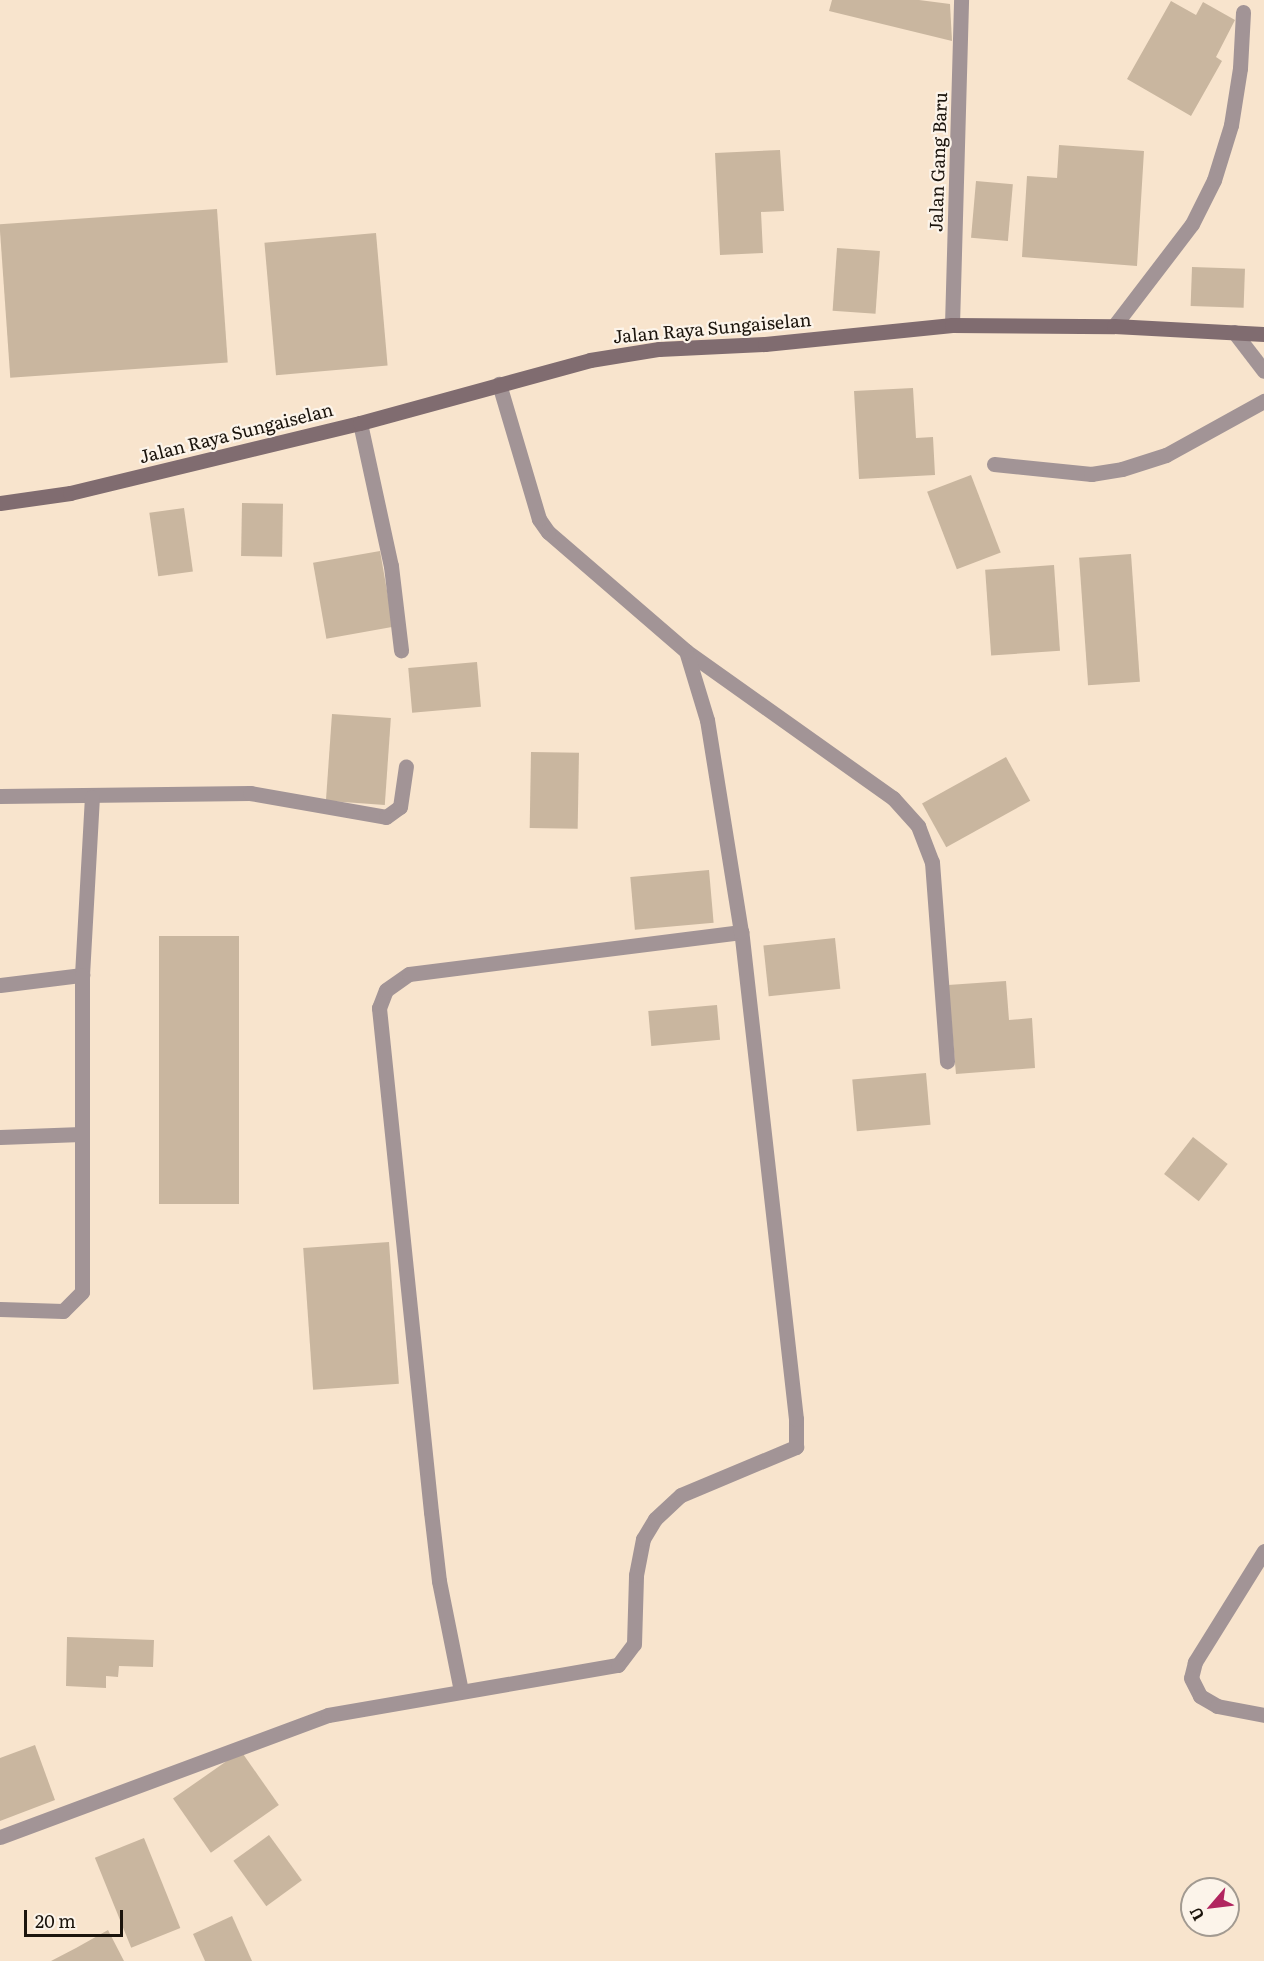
<!DOCTYPE html>
<style>
body{margin:0}
#map{position:relative;width:1264px;height:1961px;overflow:hidden;background:#f8e4cd;font-family:Literata,serif}
div>[style]{position:absolute}
.building>*{inset:0;background:#c9b69f;transform-origin:0 0}
.minor>*{height:15px;margin:-7.5px;padding:0 7.5px;transform-origin:7.5px;border-radius:7.5px;background:#a29496}
.tertiary>*{height:15px;margin:-7.5px;padding:0 7.5px;transform-origin:7.5px;border-radius:7.5px;background:#a29496}
.secondary>*{height:15px;margin:-7.5px;padding:0 7.5px;transform-origin:7.5px;border-radius:7.5px;background:#806c70}
span{translate:-50% -50%;white-space:nowrap;text-align:center;line-height:1.15;-webkit-text-stroke:4.5px #fcf4ea;paint-order:stroke}
.street-label{font-size:18px;color:#1b140c}
.north{position:absolute;left:1180px;top:1877px;width:60px;height:60px;box-sizing:border-box;background:#fcf4ea;border:2px solid #a29a91;border-radius:50%;rotate:242deg;font-size:16px;font-weight:700;line-height:24px;text-align:center;color:#1b140c}
.north::after{content:'';display:block;margin:auto;width:21px;height:27px;background:#b1255f;clip-path:polygon(50% 0,100% 100%,50% 72%,0 100%)}
.scale{position:absolute;left:24px;top:1910px;width:99px;height:27px;box-sizing:border-box;border:3px solid #1b140c;border-top:0;padding-left:8px;font-size:18px;line-height:21px;white-space:nowrap;color:#1b140c;-webkit-text-stroke:4px #fcf4ea;paint-order:stroke}
</style>
<div id="map">
<div class="building">
<i style="clip-path:polygon(832px 0,919px 0,950px 4px,952px 41px,829px 11px)"></i>
<i style="clip-path:polygon(1171px 1px,1196px 15px,1203px 2px,1235px 20px,1216px 57px,1222px 61px,1191px 116px,1127px 79px)"></i>
<i style="clip-path:polygon(1059px 145px,1144px 151px,1137px 266px,1022px 257px,1027px 176px,1057px 178px)"></i>
<i style="clip-path:polygon(780px 150px,784px 211px,761px 212px,763px 253px,720px 255px,715px 153px)"></i>
<i style="left:976px;top:181px;width:37px;height:57px;rotate:5deg"></i>
<i style="left:217px;top:209px;width:154px;height:218px;rotate:86deg"></i>
<i style="left:376px;top:233px;width:133px;height:112px;rotate:85deg"></i>
<i style="left:837px;top:248px;width:43px;height:63px;rotate:4deg"></i>
<i style="left:1192px;top:267px;width:53px;height:39px;rotate:2deg"></i>
<i style="clip-path:polygon(913px 388px,916px 438px,933px 437px,935px 475px,859px 479px,854px 391px)"></i>
<i style="left:971px;top:475px;width:83px;height:47px;rotate:69deg"></i>
<i style="left:242px;top:503px;width:41px;height:53px;rotate:1deg"></i>
<i style="left:184px;top:508px;width:64px;height:35px;rotate:82deg"></i>
<i style="left:380px;top:551px;width:77px;height:68px;rotate:80deg"></i>
<i style="left:1131px;top:554px;width:128px;height:52px;rotate:86deg"></i>
<i style="left:1054px;top:565px;width:86px;height:69px;rotate:86deg"></i>
<i style="left:477px;top:662px;width:45px;height:69px;rotate:85deg"></i>
<i style="left:332px;top:714px;width:59px;height:87px;rotate:4deg"></i>
<i style="left:531px;top:752px;width:48px;height:76px;rotate:1deg"></i>
<i style="left:1006px;top:757px;width:50px;height:96px;rotate:61deg"></i>
<i style="left:709px;top:870px;width:53px;height:79px;rotate:85deg"></i>
<i style="left:159px;top:936px;width:80px;height:268px"></i>
<i style="left:835px;top:938px;width:51px;height:72px;rotate:84deg"></i>
<i style="clip-path:polygon(1006px 981px,1009px 1020px,1032px 1018px,1035px 1068px,956px 1074px,948px 985px)"></i>
<i style="left:717px;top:1005px;width:35px;height:69px;rotate:85deg"></i>
<i style="left:926px;top:1073px;width:52px;height:74px;rotate:85deg"></i>
<i style="left:1193px;top:1137px;width:44px;height:47px;rotate:38deg"></i>
<i style="left:389px;top:1242px;width:142px;height:86px;rotate:86deg"></i>
<i style="clip-path:polygon(67px 1637px,154px 1640px,153px 1667px,119px 1666px,118px 1677px,106px 1676px,106px 1688px,66px 1686px)"></i>
<i style="clip-path:polygon(35px 1745px,55px 1800px,0 1821px,0 1758px)"></i>
<i style="left:241px;top:1751px;width:66px;height:83px;rotate:55deg"></i>
<i style="left:269px;top:1835px;width:56px;height:44px;rotate:54deg"></i>
<i style="left:144px;top:1838px;width:97px;height:53px;rotate:68deg"></i>
<i style="clip-path:polygon(232px 1916px,252px 1961px,205px 1961px,193px 1934px)"></i>
<i style="clip-path:polygon(108px 1930px,124px 1961px,51px 1961px,76px 1948px)"></i>
</div>
<div class="minor">
<i style="left:952px;top:325px;width:325px;rotate:-88.4deg"></i>
<i style="left:1114px;top:326px;width:128px;rotate:-52.6deg"></i>
<i style="left:1192px;top:224px;width:49px;rotate:-63.4deg"></i>
<i style="left:1214px;top:180px;width:58px;rotate:-72.8deg"></i>
<i style="left:1231px;top:125px;width:58px;rotate:-81deg"></i>
<i style="left:1240px;top:68px;width:56px;rotate:-86.9deg"></i>
<i style="left:360px;top:423px;width:146px;rotate:77.8deg"></i>
<i style="left:391px;top:566px;width:85px;rotate:83.2deg"></i>
<i style="left:994px;top:464px;width:98px;rotate:5.9deg"></i>
<i style="left:1091px;top:474px;width:31px;rotate:-9deg"></i>
<i style="left:1122px;top:469px;width:46px;rotate:-17.7deg"></i>
<i style="left:1166px;top:455px;width:112px;rotate:-28.9deg"></i>
<i style="left:686px;top:651px;width:254px;rotate:35.4deg"></i>
<i style="left:893px;top:798px;width:38px;rotate:48deg"></i>
<i style="left:918px;top:826px;width:39px;rotate:69deg"></i>
<i style="left:932px;top:862px;width:200px;rotate:85.7deg"></i>
<i style="left:0;top:796px;width:250px;rotate:-0.7deg"></i>
<i style="left:250px;top:793px;width:138px;rotate:10deg"></i>
<i style="left:386px;top:817px;width:17px;rotate:-36deg"></i>
<i style="left:400px;top:807px;width:41px;rotate:-81.7deg"></i>
<i style="left:0;top:985px;width:83px;rotate:-7deg"></i>
<i style="left:82px;top:975px;width:178px;rotate:-86.8deg"></i>
<i style="left:0;top:1137px;width:81px;rotate:-2.1deg"></i>
<i style="left:0;top:1309px;width:63px;rotate:1.8deg"></i>
<i style="left:63px;top:1311px;width:27px;rotate:-45deg"></i>
<i style="left:82px;top:1292px;width:317px;rotate:-90deg"></i>
<i style="left:1264px;top:1551px;width:131px;rotate:121.9deg"></i>
<i style="left:1195px;top:1662px;width:16px;rotate:104deg"></i>
<i style="left:1191px;top:1678px;width:20px;rotate:63deg"></i>
<i style="left:1200px;top:1696px;width:20px;rotate:30deg"></i>
<i style="left:1217px;top:1706px;width:48px;rotate:10.8deg"></i>
<i style="left:461px;top:1691px;width:112px;rotate:-101.3deg"></i>
<i style="left:439px;top:1581px;width:69px;rotate:-96.6deg"></i>
<i style="left:431px;top:1512px;width:507px;rotate:-95.89deg"></i>
<i style="left:379px;top:1008px;width:19px;rotate:-69deg"></i>
<i style="left:386px;top:990px;width:28px;rotate:-35deg"></i>
<i style="left:409px;top:974px;width:335px;rotate:-7.2deg"></i>
<i style="left:0;top:1837px;width:350px;rotate:-20.4deg"></i>
<i style="left:328px;top:1715px;width:294px;rotate:-9.8deg"></i>
<i style="left:618px;top:1665px;width:26px;rotate:-53deg"></i>
<i style="left:634px;top:1644px;width:69px;rotate:-88.3deg"></i>
<i style="left:636px;top:1575px;width:37px;rotate:-79deg"></i>
<i style="left:643px;top:1539px;width:23px;rotate:-59deg"></i>
<i style="left:655px;top:1519px;width:35px;rotate:-43deg"></i>
<i style="left:681px;top:1495px;width:125px;rotate:-22.7deg"></i>
<i style="left:796px;top:1447px;width:28px;rotate:-90deg"></i>
<i style="left:796px;top:1419px;width:490px;rotate:-96.4deg"></i>
<i style="left:741px;top:932px;width:215px;rotate:-99.1deg"></i>
<i style="left:707px;top:720px;width:72px;rotate:-106.9deg"></i>
<i style="left:686px;top:651px;width:182px;rotate:-139.2deg"></i>
<i style="left:548px;top:532px;width:16px;rotate:-125deg"></i>
<i style="left:539px;top:519px;width:141px;rotate:-106.5deg"></i>
</div>
<div class="tertiary">
<i style="left:1234px;top:332px;width:49px;rotate:52.4deg"></i>
</div>
<div class="secondary">
<i style="left:0;top:503px;width:71px;rotate:-8.1deg"></i>
<i style="left:70px;top:493px;width:298px;rotate:-13.6deg"></i>
<i style="left:360px;top:423px;width:238px;rotate:-15.3deg"></i>
<i style="left:590px;top:360px;width:70px;rotate:-9.1deg"></i>
<i style="left:659px;top:349px;width:106px;rotate:-2.7deg"></i>
<i style="left:765px;top:344px;width:188px;rotate:-5.8deg"></i>
<i style="left:952px;top:325px;width:162px;rotate:0.4deg"></i>
<i style="left:1114px;top:326px;width:150px;rotate:3.1deg"></i>
</div>
<div class="street-label">
<span style="left:938px;top:162px;rotate:-88deg">Jalan Gang Baru</span>
<span style="left:712px;top:328px;rotate:-5deg">Jalan Raya Sungaiselan</span>
<span style="left:236px;top:433px;rotate:-14deg">Jalan Raya Sungaiselan</span>
</div>
<div class="north">U</div>
<div class="scale">20 m</div>
</div>
